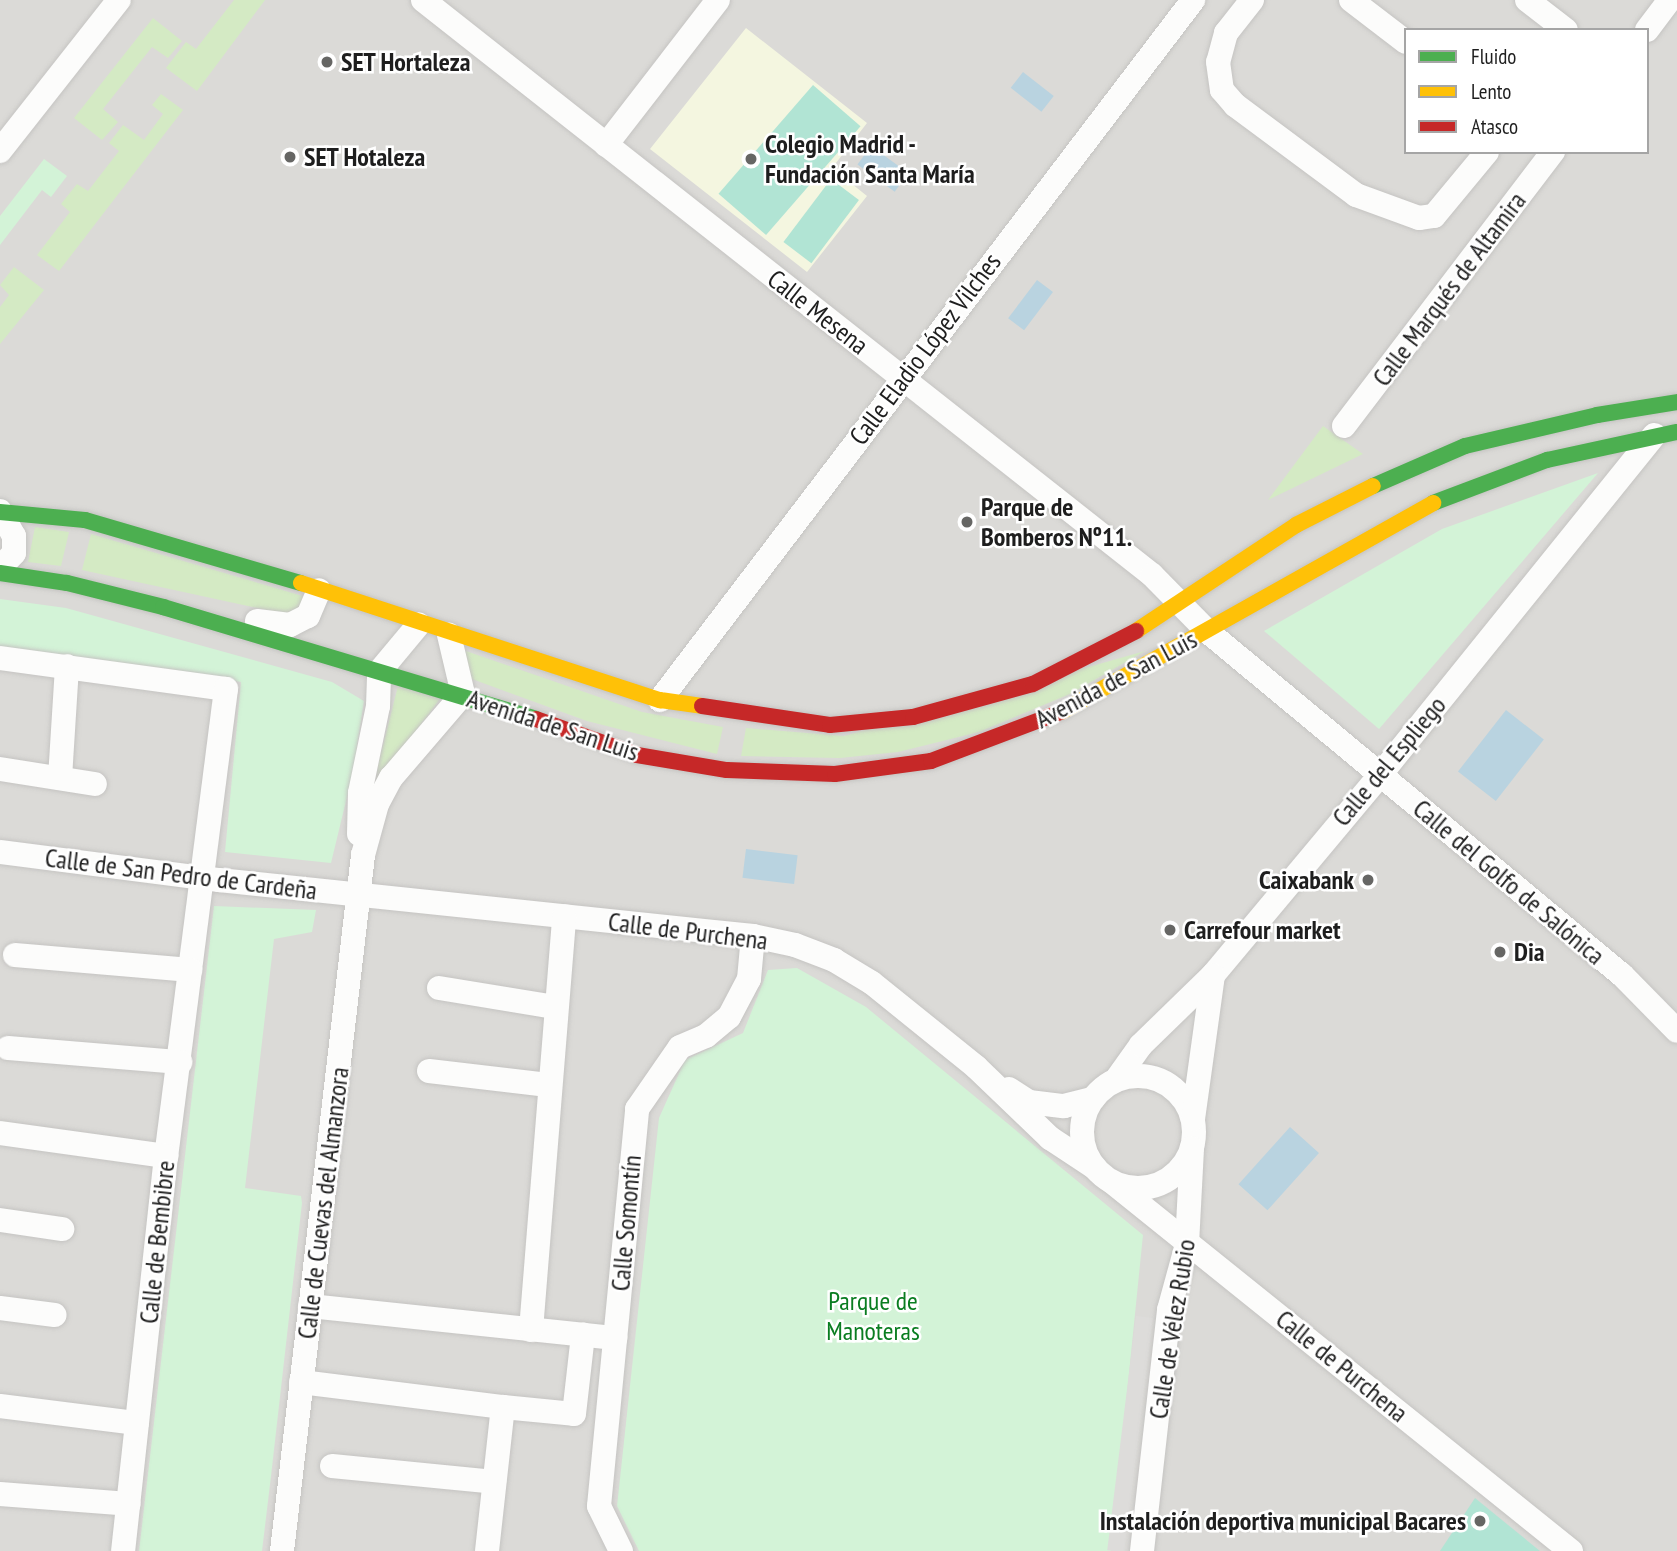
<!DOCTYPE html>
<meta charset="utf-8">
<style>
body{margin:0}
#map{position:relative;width:1677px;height:1551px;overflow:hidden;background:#ecebe6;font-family:"PT Sans Narrow",sans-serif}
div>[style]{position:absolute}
.residential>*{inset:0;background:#dbdad7}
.education>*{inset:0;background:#f4f6e0}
.grass>*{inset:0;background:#d4eac4}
.park>*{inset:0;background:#d3f3d7}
.pitch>*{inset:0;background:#b1e4d4;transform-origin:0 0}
.parking>*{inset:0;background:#dddcda;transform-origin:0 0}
.water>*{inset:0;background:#b9d3e0;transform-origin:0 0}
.roads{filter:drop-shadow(0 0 2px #c5c4c2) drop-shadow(0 0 2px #c5c4c2)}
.street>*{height:24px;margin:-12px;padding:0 12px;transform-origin:12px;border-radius:12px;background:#fcfcfb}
.street>.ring{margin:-12px;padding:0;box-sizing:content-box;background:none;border:24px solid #fcfcfb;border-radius:50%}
.fast>*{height:16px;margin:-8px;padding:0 8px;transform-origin:8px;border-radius:8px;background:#4caf50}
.slow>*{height:16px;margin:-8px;padding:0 8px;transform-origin:8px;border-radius:8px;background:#ffc107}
.jam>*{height:16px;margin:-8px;padding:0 8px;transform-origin:8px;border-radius:8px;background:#c62828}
.dots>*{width:19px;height:19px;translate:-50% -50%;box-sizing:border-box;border:4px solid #fff;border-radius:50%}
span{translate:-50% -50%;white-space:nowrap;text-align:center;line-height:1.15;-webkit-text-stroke:5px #fff;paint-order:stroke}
.poi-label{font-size:26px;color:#1e1e1e;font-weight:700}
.left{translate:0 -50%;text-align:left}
.right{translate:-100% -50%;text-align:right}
.street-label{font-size:26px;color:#1e1e1e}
.park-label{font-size:26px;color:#0a7d21}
.legend{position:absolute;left:1404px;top:28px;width:245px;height:126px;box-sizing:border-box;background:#fff;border:2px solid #a5a5a5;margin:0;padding:9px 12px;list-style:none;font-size:21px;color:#1e1e1e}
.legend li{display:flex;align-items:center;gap:14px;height:35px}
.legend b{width:35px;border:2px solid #a5a5a5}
</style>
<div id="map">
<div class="residential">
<i style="clip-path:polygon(evenodd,0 0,1677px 0,1677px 1551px,0 1551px,0 0,1406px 30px,1647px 30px,1647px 152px,1406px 152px,1406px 30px)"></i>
</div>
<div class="education">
<i style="clip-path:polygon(746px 28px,867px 123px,832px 168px,867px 196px,807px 272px,650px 149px)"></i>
</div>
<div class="grass">
<i style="clip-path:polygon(234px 0,265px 0,197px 91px,166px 68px,186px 42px,196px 49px)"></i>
<i style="clip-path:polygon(153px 18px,182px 41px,168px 58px,152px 47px,103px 109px,118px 122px,102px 140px,74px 118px)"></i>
<i style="clip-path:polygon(161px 94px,183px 110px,59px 271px,37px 255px,70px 212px,61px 204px,77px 184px,88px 191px,119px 151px,109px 143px,123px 125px,144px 140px,163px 114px,152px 105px)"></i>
<i style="clip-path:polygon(14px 267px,44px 290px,0 344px,0 307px,9px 295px,0 285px)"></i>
<i style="clip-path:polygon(1323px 426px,1363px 454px,1268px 500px)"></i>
<i style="clip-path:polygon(35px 527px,69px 532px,61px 566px,28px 562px)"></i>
<i style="clip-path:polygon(91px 534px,306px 597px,304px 612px,280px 613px,82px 570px)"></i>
<i style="clip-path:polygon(463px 650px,642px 712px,723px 727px,717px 754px,587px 721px,472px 679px)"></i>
<i style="clip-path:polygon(1145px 651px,1070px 694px,979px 732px,898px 752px,840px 758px,741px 756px,746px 728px,844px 736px)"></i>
<i style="clip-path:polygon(398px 686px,440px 699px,375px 785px,378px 765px)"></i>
</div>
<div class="park">
<i style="clip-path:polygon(44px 159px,67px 176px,51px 197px,42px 190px,0 245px,0 216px)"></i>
<i style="clip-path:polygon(1598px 473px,1379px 729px,1264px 631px,1442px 529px)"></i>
<i style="clip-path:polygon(0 599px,66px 608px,332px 682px,364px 701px,353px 772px,331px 863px,225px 852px,241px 682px,0 648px)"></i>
<i style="clip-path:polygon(214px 906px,316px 910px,312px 932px,274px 939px,245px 1188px,301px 1196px,302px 1203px,271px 1476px,262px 1551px,139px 1551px)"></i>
<i style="clip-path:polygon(797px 968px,866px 1007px,1143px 1235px,1111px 1551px,639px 1551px,617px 1506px,659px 1118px,685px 1060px,743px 1033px,768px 970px)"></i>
</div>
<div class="pitch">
<i style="left:813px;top:85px;width:63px;height:144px;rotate:41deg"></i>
<i style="left:831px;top:179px;width:35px;height:79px;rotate:37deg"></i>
<i style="clip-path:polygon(1475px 1498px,1540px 1551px,1440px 1551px)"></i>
</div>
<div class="parking">
<i style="left:1136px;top:1316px;width:17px;height:236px;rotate:7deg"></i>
</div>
<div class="water">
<i style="left:1023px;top:72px;width:39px;height:20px;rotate:38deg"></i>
<i style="left:871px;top:146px;width:46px;height:23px;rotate:36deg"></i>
<i style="left:1037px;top:280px;width:20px;height:48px;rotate:37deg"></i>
<i style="left:1506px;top:710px;width:48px;height:78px;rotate:38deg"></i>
<i style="left:746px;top:849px;width:52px;height:29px;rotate:7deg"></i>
<i style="left:1290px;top:1127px;width:39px;height:77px;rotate:42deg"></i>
</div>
<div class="roads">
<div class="street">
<i style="left:423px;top:0;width:928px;rotate:38.26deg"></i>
<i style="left:1152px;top:575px;width:78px;rotate:45.5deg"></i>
<i style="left:1207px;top:631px;width:539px;rotate:39.66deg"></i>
<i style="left:1622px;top:975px;width:78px;rotate:45.5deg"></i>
<i style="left:1252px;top:0;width:42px;rotate:128.2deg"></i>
<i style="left:1226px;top:33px;width:30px;rotate:105deg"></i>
<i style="left:1218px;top:62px;width:28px;rotate:82deg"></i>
<i style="left:1222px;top:90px;width:20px;rotate:49deg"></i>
<i style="left:1235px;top:105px;width:151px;rotate:36.6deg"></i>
<i style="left:1356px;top:195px;width:67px;rotate:20.1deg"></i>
<i style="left:1419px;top:218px;width:15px;rotate:-8deg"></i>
<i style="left:1434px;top:216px;width:83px;rotate:-50.4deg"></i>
<i style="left:1351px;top:0;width:69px;rotate:37.4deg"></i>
<i style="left:1527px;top:0;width:49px;rotate:37.6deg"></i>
<i style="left:1647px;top:30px;width:38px;rotate:-53deg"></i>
<i style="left:606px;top:145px;width:183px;rotate:-52.3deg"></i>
<i style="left:0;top:151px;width:192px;rotate:-51.8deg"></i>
<i style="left:1344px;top:426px;width:345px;rotate:-52.7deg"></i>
<i style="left:0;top:511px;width:29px;rotate:61deg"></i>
<i style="left:14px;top:536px;width:17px;rotate:90deg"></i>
<i style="left:14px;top:553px;width:21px;rotate:133deg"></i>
<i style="left:257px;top:621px;width:33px;rotate:7deg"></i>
<i style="left:290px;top:625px;width:20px;rotate:-27deg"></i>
<i style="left:308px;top:616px;width:28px;rotate:-67deg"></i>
<i style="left:0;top:658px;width:228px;rotate:7.8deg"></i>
<i style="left:226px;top:689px;width:471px;rotate:97.3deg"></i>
<i style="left:166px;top:1156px;width:397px;rotate:96.2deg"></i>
<i style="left:660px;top:700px;width:880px;rotate:-52.71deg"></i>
<i style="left:0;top:769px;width:96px;rotate:9deg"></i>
<i style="left:60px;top:778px;width:112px;rotate:-86.4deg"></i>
<i style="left:359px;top:834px;width:41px;rotate:-88.6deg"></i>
<i style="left:360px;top:793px;width:89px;rotate:-78.3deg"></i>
<i style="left:378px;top:706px;width:34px;rotate:-88deg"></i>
<i style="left:379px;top:672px;width:62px;rotate:-50.2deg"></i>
<i style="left:0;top:852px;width:221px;rotate:7.3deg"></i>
<i style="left:219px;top:880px;width:537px;rotate:5.99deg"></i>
<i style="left:753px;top:936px;width:43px;rotate:12.1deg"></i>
<i style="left:795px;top:945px;width:42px;rotate:21deg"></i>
<i style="left:834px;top:960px;width:44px;rotate:31.2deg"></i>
<i style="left:872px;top:983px;width:134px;rotate:38.9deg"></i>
<i style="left:976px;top:1067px;width:103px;rotate:43.8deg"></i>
<i style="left:1050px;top:1138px;width:53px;rotate:33.4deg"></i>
<i style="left:15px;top:955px;width:176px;rotate:4.9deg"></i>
<i style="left:439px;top:988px;width:118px;rotate:9.3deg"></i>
<i style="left:8px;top:1048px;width:173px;rotate:4.7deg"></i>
<i style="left:429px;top:1071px;width:120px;rotate:6.7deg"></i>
<i class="ring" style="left:1082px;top:1076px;width:88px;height:88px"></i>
<i style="left:1116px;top:1080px;width:43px;rotate:-54.5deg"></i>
<i style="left:1141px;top:1045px;width:100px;rotate:-44.2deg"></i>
<i style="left:1213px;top:975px;width:261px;rotate:-50.1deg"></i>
<i style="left:1380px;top:775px;width:437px;rotate:-51.1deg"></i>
<i style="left:1009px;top:1089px;width:24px;rotate:33deg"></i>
<i style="left:1029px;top:1102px;width:35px;rotate:7deg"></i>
<i style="left:1064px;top:1106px;width:30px;rotate:-14deg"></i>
<i style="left:1193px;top:1119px;width:145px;rotate:-82.1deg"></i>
<i style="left:0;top:1133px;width:168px;rotate:7.9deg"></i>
<i style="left:1112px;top:1182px;width:589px;rotate:38.8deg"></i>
<i style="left:0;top:1220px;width:63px;rotate:8.3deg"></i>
<i style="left:310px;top:1306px;width:307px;rotate:6deg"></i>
<i style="left:0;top:1308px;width:55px;rotate:7.3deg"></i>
<i style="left:531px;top:1330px;width:415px;rotate:-85.4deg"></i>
<i style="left:301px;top:1382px;width:204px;rotate:7.1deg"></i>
<i style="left:0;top:1406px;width:138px;rotate:7.1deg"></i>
<i style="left:332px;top:1466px;width:163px;rotate:5.6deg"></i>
<i style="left:0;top:1494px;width:129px;rotate:4.4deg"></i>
<i style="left:282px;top:1551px;width:701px;rotate:-83.36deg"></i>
<i style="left:363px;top:855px;width:53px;rotate:-74.6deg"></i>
<i style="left:377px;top:804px;width:30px;rotate:-62deg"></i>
<i style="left:391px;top:778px;width:111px;rotate:-49.4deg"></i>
<i style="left:463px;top:694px;width:61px;rotate:-103.3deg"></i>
<i style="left:487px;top:1551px;width:145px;rotate:-83.7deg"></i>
<i style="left:503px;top:1407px;width:71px;rotate:5.6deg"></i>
<i style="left:574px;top:1414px;width:80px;rotate:-83.5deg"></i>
<i style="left:621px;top:1551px;width:50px;rotate:-116.1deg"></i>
<i style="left:599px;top:1506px;width:399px;rotate:-84.5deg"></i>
<i style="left:637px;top:1109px;width:75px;rotate:-55.3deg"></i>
<i style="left:680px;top:1047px;width:28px;rotate:-23deg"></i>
<i style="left:706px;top:1036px;width:30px;rotate:-40deg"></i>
<i style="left:729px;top:1017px;width:43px;rotate:-62.2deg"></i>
<i style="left:749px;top:979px;width:43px;rotate:-84.7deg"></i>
<i style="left:1142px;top:1551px;width:243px;rotate:-83.6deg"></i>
<i style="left:1169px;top:1310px;width:68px;rotate:-74.7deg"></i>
<i style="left:1187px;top:1244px;width:96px;rotate:-87deg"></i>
</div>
<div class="fast">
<i style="left:1373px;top:486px;width:100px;rotate:-23.5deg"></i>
<i style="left:1465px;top:446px;width:136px;rotate:-13.2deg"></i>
<i style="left:1597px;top:415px;width:81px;rotate:-9.2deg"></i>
<i style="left:1433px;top:503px;width:122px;rotate:-20.7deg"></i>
<i style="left:1547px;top:460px;width:133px;rotate:-12.2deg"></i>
<i style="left:0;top:512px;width:85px;rotate:5.4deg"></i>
<i style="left:85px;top:520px;width:225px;rotate:16.3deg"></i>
<i style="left:0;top:573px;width:68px;rotate:8.5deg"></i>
<i style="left:67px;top:583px;width:99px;rotate:14deg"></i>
<i style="left:163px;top:607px;width:389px;rotate:16.7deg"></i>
</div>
<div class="slow">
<i style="left:301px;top:583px;width:378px;rotate:18.1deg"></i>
<i style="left:660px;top:700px;width:42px;rotate:8.1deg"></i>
<i style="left:1136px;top:631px;width:192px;rotate:-33.5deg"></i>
<i style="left:1296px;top:525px;width:86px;rotate:-26.9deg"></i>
<i style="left:1061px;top:712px;width:427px;rotate:-29.3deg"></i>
</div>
<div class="jam">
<i style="left:702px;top:706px;width:129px;rotate:8.4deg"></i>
<i style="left:830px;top:725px;width:83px;rotate:-5.5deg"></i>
<i style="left:913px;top:717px;width:124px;rotate:-15.4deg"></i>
<i style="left:1033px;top:684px;width:116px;rotate:-27.2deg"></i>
<i style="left:536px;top:719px;width:107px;rotate:19.6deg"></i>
<i style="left:637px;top:755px;width:91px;rotate:9.5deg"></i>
<i style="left:727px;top:770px;width:108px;rotate:2.1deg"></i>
<i style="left:835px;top:774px;width:97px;rotate:-7.7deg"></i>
<i style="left:931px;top:761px;width:139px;rotate:-20.7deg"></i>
</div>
</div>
<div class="dots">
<i style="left:327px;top:62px;background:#666664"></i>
<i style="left:290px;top:157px;background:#666664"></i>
<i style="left:751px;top:159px;background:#666664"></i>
<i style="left:967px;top:522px;background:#666664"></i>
<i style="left:1368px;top:880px;background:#666664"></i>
<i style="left:1170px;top:930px;background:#666664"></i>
<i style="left:1500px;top:952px;background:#666664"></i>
<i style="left:1480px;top:1521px;background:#666664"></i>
</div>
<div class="poi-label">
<span class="left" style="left:341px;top:62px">SET Hortaleza</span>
<span class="left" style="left:765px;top:159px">Colegio Madrid -<br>Fundación Santa María</span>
<span class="left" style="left:304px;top:157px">SET Hotaleza</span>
<span class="left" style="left:981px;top:522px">Parque de<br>Bomberos Nº11.</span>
<span class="right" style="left:1354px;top:880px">Caixabank</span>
<span class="left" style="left:1184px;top:930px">Carrefour market</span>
<span class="left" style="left:1514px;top:952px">Dia</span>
<span class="right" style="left:1466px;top:1521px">Instalación deportiva municipal Bacares</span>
</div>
<div class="street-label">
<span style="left:1449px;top:289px;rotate:-53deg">Calle Marqués de Altamira</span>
<span style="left:818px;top:312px;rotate:38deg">Calle Mesena</span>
<span style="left:925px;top:349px;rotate:-53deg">Calle Eladio López Vilches</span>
<span style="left:1116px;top:679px;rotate:-28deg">Avenida de San Luis</span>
<span style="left:553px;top:725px;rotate:18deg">Avenida de San Luis</span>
<span style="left:1389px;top:761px;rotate:-50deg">Calle del Espliego</span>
<span style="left:181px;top:874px;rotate:7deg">Calle de San Pedro de Cardeña</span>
<span style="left:1509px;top:882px;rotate:40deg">Calle del Golfo de Salónica</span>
<span style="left:688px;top:931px;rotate:7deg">Calle de Purchena</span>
<span style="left:323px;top:1203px;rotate:-83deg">Calle de Cuevas del Almanzora</span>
<span style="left:626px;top:1223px;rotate:-85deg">Calle Somontín</span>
<span style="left:157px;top:1242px;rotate:-84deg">Calle de Bembibre</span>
<span style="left:1172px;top:1329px;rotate:-81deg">Calle de Vélez Rubio</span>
<span style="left:1342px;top:1366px;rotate:39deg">Calle de Purchena</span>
</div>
<div class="park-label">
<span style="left:873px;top:1316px">Parque de<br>Manoteras</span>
</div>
<ul class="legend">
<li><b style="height:9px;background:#4caf50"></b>Fluido</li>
<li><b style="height:9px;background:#ffc107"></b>Lento</li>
<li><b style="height:9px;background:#c62828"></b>Atasco</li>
</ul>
</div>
